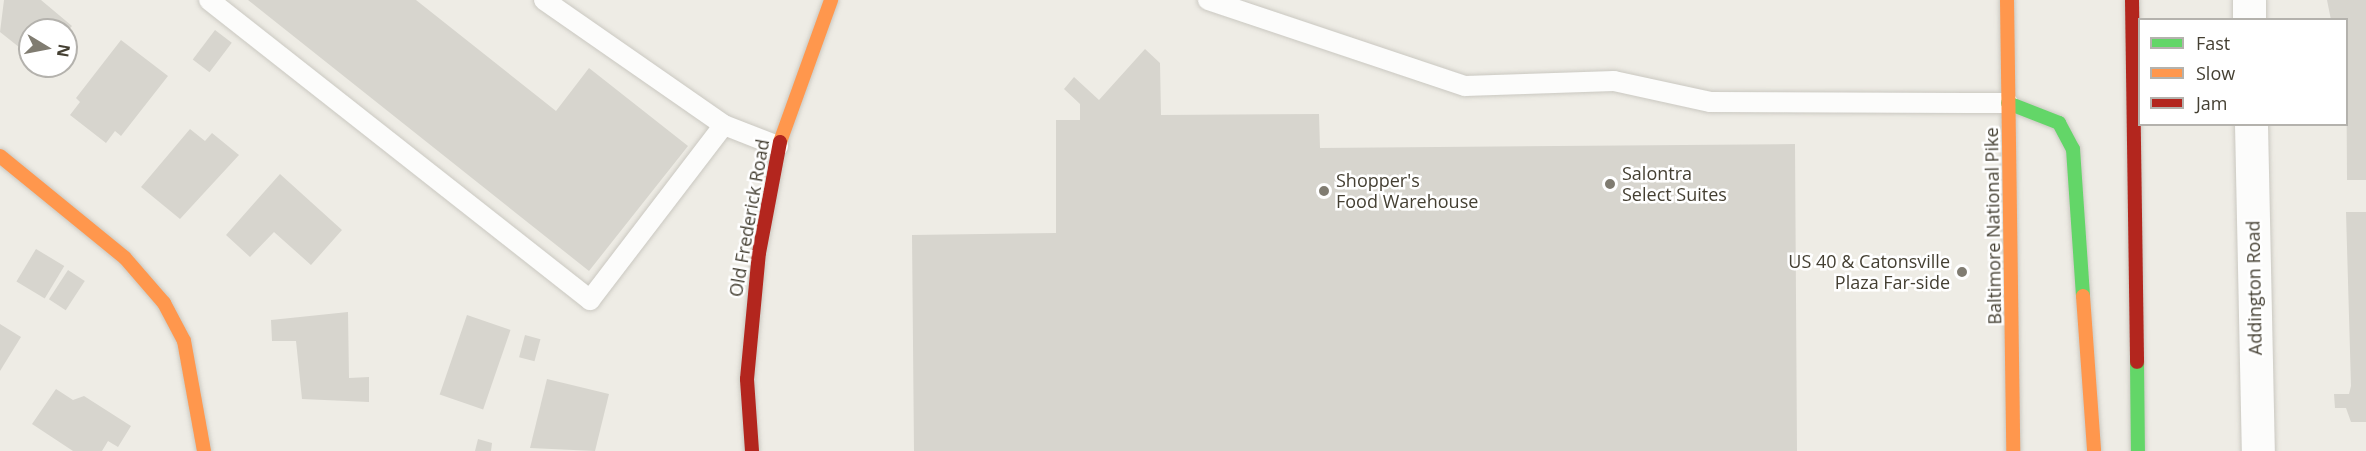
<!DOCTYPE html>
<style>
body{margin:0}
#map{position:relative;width:2366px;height:451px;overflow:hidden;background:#eeece5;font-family:"Open Sans",sans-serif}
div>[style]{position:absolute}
.building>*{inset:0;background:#d7d5ce;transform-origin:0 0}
.roads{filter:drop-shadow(0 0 2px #cac8c1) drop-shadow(0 0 2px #cac8c1)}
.lane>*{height:20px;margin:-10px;padding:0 10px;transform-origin:10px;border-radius:10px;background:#fcfcfb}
.street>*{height:33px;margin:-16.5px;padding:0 16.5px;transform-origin:16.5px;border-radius:16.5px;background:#fcfcfb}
.fast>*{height:14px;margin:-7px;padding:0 7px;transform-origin:7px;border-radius:7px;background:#63d668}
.slow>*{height:14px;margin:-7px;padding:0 7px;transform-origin:7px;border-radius:7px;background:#ff974d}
.jam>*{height:14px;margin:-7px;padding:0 7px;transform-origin:7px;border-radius:7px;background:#b3261e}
.dots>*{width:16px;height:16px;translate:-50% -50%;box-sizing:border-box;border:3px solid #fff;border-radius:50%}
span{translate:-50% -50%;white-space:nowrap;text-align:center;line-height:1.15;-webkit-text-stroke:5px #fff;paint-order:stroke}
.poi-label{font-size:18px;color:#443f32}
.left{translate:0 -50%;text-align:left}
.right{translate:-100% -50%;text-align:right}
.street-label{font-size:18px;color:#443f32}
.legend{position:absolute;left:2138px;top:18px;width:210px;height:108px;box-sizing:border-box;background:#fff;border:2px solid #b4b2ad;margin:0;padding:8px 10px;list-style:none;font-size:18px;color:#443f32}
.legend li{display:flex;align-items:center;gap:12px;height:30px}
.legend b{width:30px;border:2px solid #b4b2ad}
.north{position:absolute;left:18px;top:18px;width:60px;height:60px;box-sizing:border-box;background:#fff;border:2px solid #b4b2ad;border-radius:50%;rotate:100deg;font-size:16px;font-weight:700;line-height:24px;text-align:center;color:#443f32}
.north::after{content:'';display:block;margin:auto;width:21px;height:27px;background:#807c71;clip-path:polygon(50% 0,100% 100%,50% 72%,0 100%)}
</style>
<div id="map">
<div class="building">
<i style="clip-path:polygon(4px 0,41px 0,72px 26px,66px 33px,30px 30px,30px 67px,19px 58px,24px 51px,0 32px)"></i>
<i style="clip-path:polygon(248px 0,416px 0,556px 111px,589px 68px,688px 146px,589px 271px)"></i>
<i style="clip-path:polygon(2327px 0,2366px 0,2366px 180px,2347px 180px,2346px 20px,2331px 20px)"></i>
<i style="left:215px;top:30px;width:21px;height:37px;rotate:37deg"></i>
<i style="clip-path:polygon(121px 40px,168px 76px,121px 136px,115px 131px,106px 143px,70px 115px,80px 102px,76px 98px)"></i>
<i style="clip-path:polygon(1145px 49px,1160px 63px,1161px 115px,1319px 114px,1320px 148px,1795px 144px,1797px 451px,914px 451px,912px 235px,1056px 233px,1056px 120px,1080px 120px,1080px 104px,1064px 89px,1074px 77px,1099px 100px)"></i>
<i style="clip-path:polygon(190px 129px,205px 141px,212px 133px,239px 155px,180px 219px,141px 187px)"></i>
<i style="clip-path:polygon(280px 174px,342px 230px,311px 265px,274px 232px,250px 257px,226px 235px)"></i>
<i style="clip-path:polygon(2346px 212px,2366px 212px,2366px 422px,2351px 422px,2346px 408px,2335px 408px,2334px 394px,2349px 394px,2351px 386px)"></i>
<i style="left:36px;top:249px;width:33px;height:38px;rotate:31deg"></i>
<i style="left:68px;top:270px;width:20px;height:35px;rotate:33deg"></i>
<i style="clip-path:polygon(348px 312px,349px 378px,369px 377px,369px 402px,302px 399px,296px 341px,272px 341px,271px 320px)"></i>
<i style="left:467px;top:315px;width:46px;height:84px;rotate:19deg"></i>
<i style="clip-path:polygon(0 324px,21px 337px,0 371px)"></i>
<i style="left:525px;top:335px;width:16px;height:23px;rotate:15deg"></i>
<i style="clip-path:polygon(547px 379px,609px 394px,595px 451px,530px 448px)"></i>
<i style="clip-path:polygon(56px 389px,73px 400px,84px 396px,131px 426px,118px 447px,108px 441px,102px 451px,73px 451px,32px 424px)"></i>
<i style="clip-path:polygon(478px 439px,492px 443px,491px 451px,475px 451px)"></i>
</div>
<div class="roads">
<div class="lane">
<i style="left:209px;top:0;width:485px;rotate:38.2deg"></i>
<i style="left:590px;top:300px;width:220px;rotate:-52.6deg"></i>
<i style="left:544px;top:0;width:219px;rotate:34.8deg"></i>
<i style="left:724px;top:125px;width:58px;rotate:21.3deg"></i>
<i style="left:1208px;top:0;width:271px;rotate:18.5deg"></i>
<i style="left:1465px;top:86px;width:149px;rotate:-1.9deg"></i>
<i style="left:1614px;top:81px;width:98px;rotate:12.3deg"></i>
<i style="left:1710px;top:102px;width:298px;rotate:0.2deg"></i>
</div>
<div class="street">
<i style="left:2249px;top:0;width:20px;rotate:90deg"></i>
<i style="left:2251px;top:124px;width:327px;rotate:88.8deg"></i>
</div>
<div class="fast">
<i style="left:2008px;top:103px;width:55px;rotate:21.4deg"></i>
<i style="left:2059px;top:123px;width:30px;rotate:62deg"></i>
<i style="left:2073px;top:149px;width:147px;rotate:86.1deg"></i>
<i style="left:2137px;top:362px;width:89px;rotate:89.4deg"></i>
</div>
<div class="slow">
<i style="left:2007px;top:0;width:451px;rotate:89.2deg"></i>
<i style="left:780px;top:142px;width:151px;rotate:-70.2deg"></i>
<i style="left:0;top:156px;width:161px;rotate:39.2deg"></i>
<i style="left:125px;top:258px;width:60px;rotate:49.1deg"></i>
<i style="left:164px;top:303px;width:43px;rotate:62.2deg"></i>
<i style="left:184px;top:341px;width:112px;rotate:79.7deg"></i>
<i style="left:2083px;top:296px;width:155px;rotate:85.9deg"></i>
</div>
<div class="jam">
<i style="left:2132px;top:0;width:362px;rotate:89.2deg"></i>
<i style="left:752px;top:451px;width:72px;rotate:-94deg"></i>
<i style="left:747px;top:379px;width:127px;rotate:-84.6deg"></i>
<i style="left:759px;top:253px;width:113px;rotate:-79.3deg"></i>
</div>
</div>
<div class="dots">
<i style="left:1610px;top:184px;background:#807c71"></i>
<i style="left:1324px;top:191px;background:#807c71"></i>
<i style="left:1962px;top:272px;background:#807c71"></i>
</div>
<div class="poi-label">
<span class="left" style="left:1622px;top:184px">Salontra<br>Select Suites</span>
<span class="left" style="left:1336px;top:191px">Shopper's<br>Food Warehouse</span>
<span class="right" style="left:1950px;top:272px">US 40 &amp; Catonsville<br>Plaza Far-side</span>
</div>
<div class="street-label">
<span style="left:749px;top:218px;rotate:-80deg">Old Frederick Road</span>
<span style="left:1993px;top:226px;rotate:-91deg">Baltimore National Pike</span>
<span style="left:2254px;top:288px;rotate:-91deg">Addington Road</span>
</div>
<ul class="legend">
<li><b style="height:8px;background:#63d668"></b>Fast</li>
<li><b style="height:8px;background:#ff974d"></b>Slow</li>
<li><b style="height:8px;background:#b3261e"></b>Jam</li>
</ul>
<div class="north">N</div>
</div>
